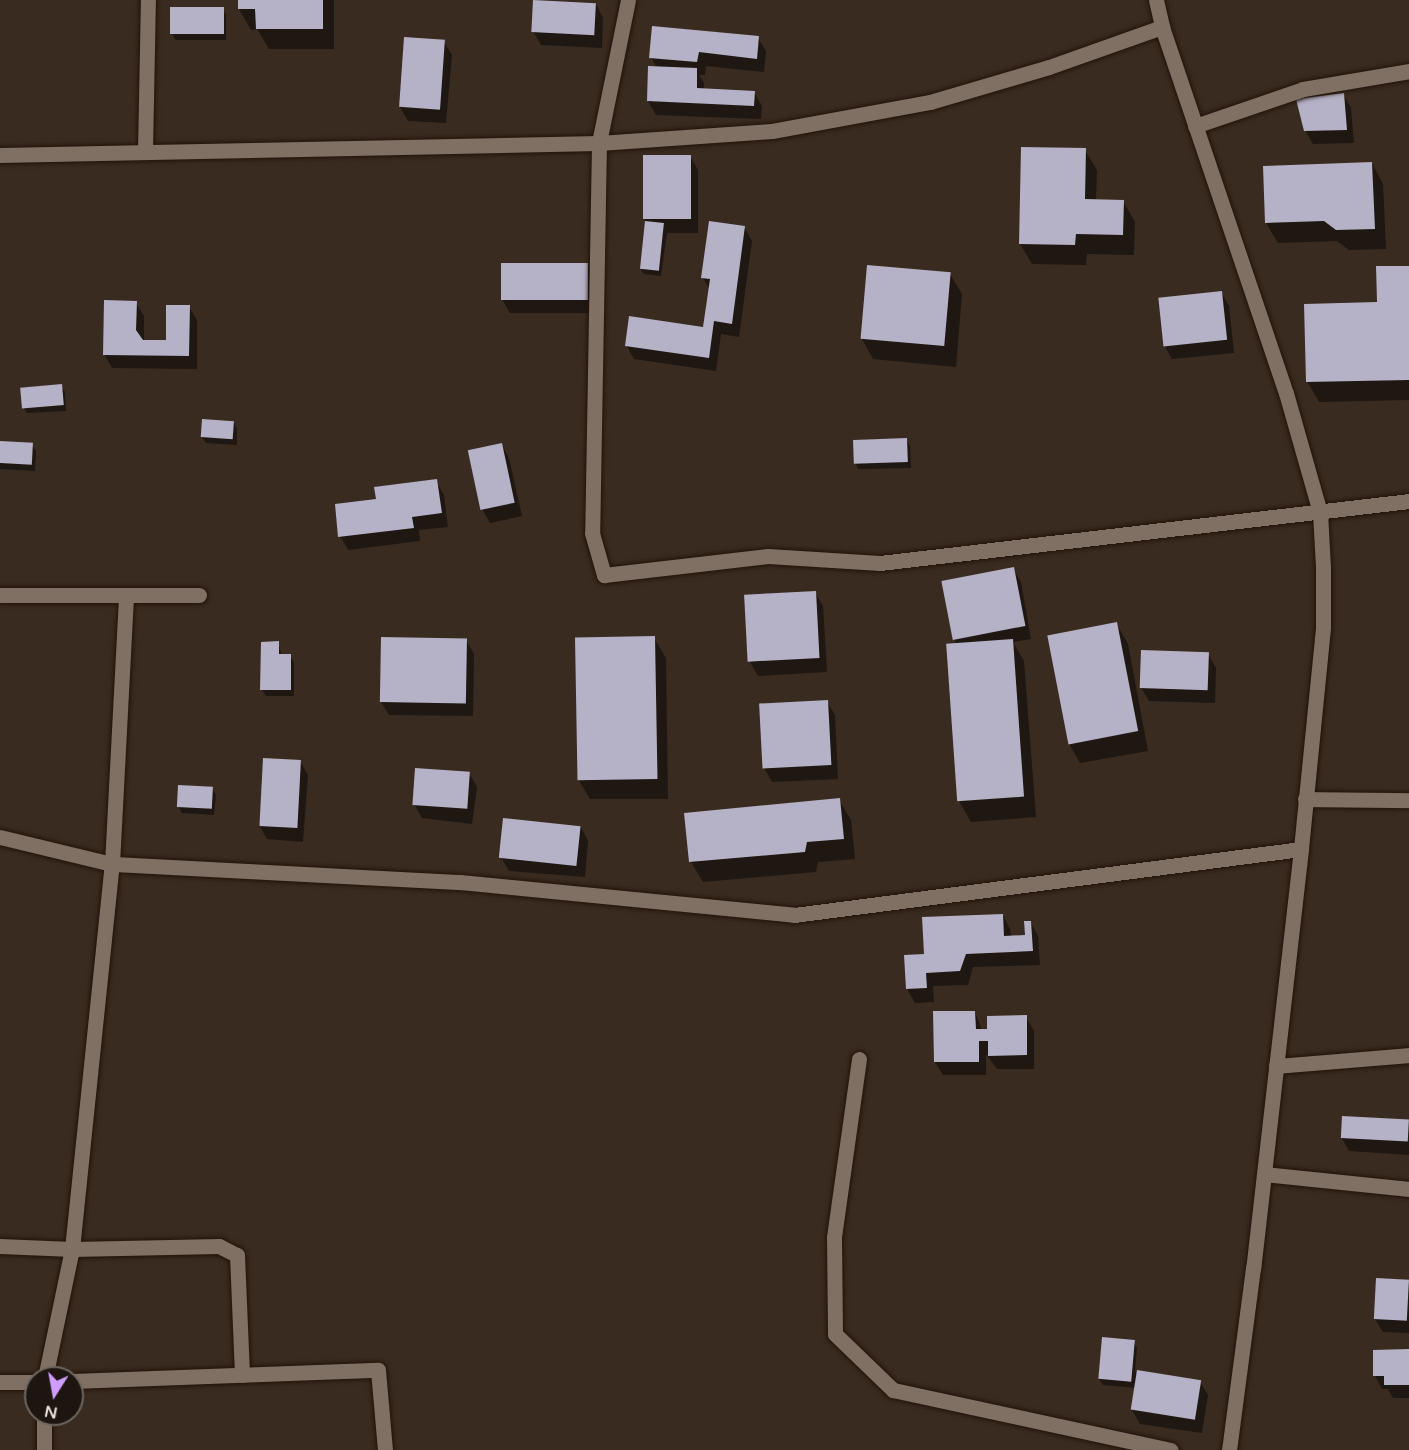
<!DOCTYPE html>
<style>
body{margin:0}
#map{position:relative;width:1409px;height:1450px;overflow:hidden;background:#3a2b20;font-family:"Varela Round",sans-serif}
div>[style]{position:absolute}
.shadow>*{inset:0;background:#0007}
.building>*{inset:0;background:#b5b1c6;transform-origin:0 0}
.roads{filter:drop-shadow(0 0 2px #201309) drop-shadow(0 0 2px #201309)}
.street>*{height:15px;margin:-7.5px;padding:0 7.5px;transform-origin:7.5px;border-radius:7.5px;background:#806f63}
span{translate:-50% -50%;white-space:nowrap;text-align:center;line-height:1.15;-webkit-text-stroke:6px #1c1510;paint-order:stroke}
.north{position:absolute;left:24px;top:1366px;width:60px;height:60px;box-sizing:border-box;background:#1c1510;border:2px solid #6e6660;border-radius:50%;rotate:191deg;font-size:16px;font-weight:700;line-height:24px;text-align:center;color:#e9dfd8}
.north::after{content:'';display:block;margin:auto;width:21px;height:27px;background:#cf9dff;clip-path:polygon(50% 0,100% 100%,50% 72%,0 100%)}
</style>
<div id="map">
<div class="shadow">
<i style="clip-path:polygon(239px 0,334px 0,334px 49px,269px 49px,257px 29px,251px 30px,239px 9px)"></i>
<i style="clip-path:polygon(596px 4px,603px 18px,602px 48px,541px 45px,533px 31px)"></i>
<i style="clip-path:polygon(223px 9px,226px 15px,226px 40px,175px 40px,172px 33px)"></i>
<i style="clip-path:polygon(758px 38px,766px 51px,764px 72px,706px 66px,705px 75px,699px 75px,704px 83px,704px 90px,754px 92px,762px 106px,761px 119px,656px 115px,648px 101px,657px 68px,651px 57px)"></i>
<i style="clip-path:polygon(444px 42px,452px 55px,446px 123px,408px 121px,400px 107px)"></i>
<i style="clip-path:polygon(1343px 94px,1351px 108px,1354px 143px,1313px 144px,1305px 130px)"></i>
<i style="clip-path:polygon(1085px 150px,1097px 170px,1096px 201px,1123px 201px,1135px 222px,1134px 255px,1087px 254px,1086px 265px,1032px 264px,1020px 244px)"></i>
<i style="clip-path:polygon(690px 156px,698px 170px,698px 233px,667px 233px,661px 276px,644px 274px,640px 268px,646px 222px,644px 219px)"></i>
<i style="clip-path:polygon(1372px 163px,1383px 184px,1386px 249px,1349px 250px,1337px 241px,1278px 243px,1266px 223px,1264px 167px)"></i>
<i style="clip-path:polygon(744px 227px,752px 241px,739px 337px,721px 334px,716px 371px,634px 359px,626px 345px,705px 328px,710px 290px,703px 278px)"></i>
<i style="clip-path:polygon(587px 264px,595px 278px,595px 313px,510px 313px,502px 299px)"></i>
<i style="clip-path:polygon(1409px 267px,1409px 400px,1319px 402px,1307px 381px)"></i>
<i style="clip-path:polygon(950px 274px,962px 294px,956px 367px,873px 359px,862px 339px)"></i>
<i style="clip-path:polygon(1221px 292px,1229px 306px,1234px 353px,1172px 359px,1164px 345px)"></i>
<i style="clip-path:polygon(136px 303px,144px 316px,144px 341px,167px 341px,189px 307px,197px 320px,197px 369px,112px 368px,104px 354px)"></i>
<i style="clip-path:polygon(61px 386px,65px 392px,66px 411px,27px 413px,23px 407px,22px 388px)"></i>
<i style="clip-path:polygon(234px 422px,237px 429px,237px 445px,206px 443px,202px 437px)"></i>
<i style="clip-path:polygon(906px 440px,910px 446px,911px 468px,858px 469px,855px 462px)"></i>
<i style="clip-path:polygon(0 443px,32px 445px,36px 451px,35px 471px,0 469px)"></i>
<i style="clip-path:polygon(502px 445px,509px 458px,522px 516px,490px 523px,482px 509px)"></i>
<i style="clip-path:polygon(436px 481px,444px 495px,448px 527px,419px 530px,420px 541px,348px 550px,340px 536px,378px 500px)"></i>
<i style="clip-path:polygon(1013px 568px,1021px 582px,1031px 639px,1013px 642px,1024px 661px,1036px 817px,971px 822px,959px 801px,957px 645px,953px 637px)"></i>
<i style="clip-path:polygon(815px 593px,823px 606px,827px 672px,758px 676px,750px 662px,746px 597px)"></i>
<i style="clip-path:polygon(1116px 623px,1128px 644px,1148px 751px,1080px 763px,1068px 742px)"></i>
<i style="clip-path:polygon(654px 638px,666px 658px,668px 799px,590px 799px,578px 779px)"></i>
<i style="clip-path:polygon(466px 640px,474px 654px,473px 716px,389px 715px,381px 702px)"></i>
<i style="clip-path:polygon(278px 643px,282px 656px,290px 656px,294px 662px,294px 696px,266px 696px,262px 690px)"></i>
<i style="clip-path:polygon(1208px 654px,1216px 668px,1215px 703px,1149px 701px,1141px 687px)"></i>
<i style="clip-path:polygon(827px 702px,835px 715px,838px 779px,772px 782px,764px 768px)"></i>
<i style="clip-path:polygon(300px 761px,308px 775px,303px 842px,267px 839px,259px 825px)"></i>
<i style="clip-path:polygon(469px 773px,477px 787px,472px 824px,422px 818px,414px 804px)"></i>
<i style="clip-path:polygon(212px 788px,216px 795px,214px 815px,182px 813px,178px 806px)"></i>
<i style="clip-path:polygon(839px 800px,851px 820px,855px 859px,818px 862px,816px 872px,703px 882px,691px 862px)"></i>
<i style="clip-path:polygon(581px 827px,588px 841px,585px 877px,509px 871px,501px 857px)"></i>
<i style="clip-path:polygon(1003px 915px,1010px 929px,1011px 937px,1027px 936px,1031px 923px,1038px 936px,1040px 965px,973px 967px,968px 985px,933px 986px,934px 1002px,915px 1003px,907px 989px,925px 955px)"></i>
<i style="clip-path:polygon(975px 1012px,982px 1030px,1026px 1017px,1034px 1031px,1034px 1069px,997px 1069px,986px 1054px,986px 1075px,943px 1075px,935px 1062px)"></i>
<i style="clip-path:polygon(1409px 1121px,1409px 1155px,1349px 1151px,1341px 1137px)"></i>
<i style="clip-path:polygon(1409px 1282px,1409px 1333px,1383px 1332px,1375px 1319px)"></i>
<i style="clip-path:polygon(1134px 1342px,1137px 1348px,1135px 1372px,1200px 1382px,1208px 1395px,1202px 1433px,1140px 1424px,1132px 1410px,1136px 1388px,1103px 1385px,1099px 1379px)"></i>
<i style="clip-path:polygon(1409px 1351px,1409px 1398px,1393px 1398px,1388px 1389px,1382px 1389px,1375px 1376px)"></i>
</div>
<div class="building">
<i style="clip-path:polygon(238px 0,323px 0,323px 29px,256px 29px,255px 9px,238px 9px)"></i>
<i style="left:533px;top:0;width:63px;height:32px;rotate:3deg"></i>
<i style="left:170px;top:7px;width:54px;height:27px"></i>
<i style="clip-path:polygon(652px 26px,759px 36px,757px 59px,699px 52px,697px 62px,649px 58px)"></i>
<i style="left:404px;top:37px;width:41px;height:70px;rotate:4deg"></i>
<i style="clip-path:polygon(648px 66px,697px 68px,697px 88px,755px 91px,754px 106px,647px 101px)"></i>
<i style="clip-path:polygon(1344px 93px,1347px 130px,1304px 131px,1296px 99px)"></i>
<i style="clip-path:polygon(1021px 147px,1086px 148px,1085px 199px,1124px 200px,1123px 235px,1076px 234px,1075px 245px,1019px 244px)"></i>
<i style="left:643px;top:155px;width:48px;height:64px"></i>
<i style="clip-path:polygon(1372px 162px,1375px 229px,1336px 230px,1324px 221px,1265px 223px,1263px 166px)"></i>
<i style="left:645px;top:221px;width:19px;height:48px;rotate:6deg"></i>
<i style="clip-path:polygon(709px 221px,745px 226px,732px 324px,714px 321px,709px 358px,625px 346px,629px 316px,703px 327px,710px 279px,701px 278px)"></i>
<i style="left:501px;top:263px;width:87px;height:37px"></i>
<i style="left:867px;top:265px;width:84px;height:74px;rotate:5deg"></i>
<i style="clip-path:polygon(1376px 266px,1409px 266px,1409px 380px,1306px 382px,1304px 304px,1377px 302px)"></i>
<i style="left:1222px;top:291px;width:49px;height:64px;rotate:84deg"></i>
<i style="clip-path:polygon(104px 300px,137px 301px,136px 330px,143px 340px,166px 340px,166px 305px,190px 305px,189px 356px,103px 355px)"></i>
<i style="left:62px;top:384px;width:21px;height:42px;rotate:85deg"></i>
<i style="left:202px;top:419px;width:32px;height:18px;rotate:4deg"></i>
<i style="left:907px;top:438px;width:24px;height:54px;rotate:88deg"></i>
<i style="left:0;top:441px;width:33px;height:22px;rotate:3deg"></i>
<i style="left:502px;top:443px;width:61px;height:35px;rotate:78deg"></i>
<i style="clip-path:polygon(437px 479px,442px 513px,412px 517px,414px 528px,338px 537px,335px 504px,376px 499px,374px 487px)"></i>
<i style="left:1014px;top:567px;width:60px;height:74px;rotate:79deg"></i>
<i style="left:816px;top:591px;width:67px;height:72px;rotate:87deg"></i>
<i style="left:1117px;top:622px;width:111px;height:71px;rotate:79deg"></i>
<i style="left:655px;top:636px;width:143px;height:80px;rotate:89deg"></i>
<i style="left:381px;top:637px;width:86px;height:65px;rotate:1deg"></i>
<i style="left:1013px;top:639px;width:158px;height:67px;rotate:86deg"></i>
<i style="clip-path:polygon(279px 641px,279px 654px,291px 654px,291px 690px,260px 690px,261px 642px)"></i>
<i style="left:1141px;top:650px;width:68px;height:38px;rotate:2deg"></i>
<i style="left:828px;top:700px;width:65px;height:69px;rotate:87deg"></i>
<i style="left:263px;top:758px;width:38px;height:68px;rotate:3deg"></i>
<i style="left:415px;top:768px;width:55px;height:37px;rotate:4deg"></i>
<i style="left:178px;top:785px;width:35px;height:22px;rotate:3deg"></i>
<i style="clip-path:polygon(840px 798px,844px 839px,807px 842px,805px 852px,689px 862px,684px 813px)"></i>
<i style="left:503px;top:818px;width:78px;height:40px;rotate:6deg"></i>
<i style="clip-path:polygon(1003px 914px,1004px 936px,1025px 935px,1024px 921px,1031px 921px,1033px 951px,966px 954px,960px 971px,926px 973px,927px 988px,906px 989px,904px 955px,924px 954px,922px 917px)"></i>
<i style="clip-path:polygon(933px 1011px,975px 1011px,976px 1029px,987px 1029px,987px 1016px,1027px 1015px,1027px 1055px,988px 1056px,988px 1041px,979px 1041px,979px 1062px,934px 1062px)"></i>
<i style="left:1342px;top:1116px;width:67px;height:22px;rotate:3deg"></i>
<i style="left:1376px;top:1278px;width:33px;height:41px;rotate:3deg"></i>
<i style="left:1102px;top:1337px;width:33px;height:42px;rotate:5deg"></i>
<i style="clip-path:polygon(1409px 1349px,1409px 1385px,1384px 1385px,1384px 1376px,1373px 1376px,1373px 1350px)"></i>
<i style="left:1137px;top:1370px;width:65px;height:40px;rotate:9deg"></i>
</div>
<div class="roads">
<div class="street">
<i style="left:628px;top:0;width:146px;rotate:101.5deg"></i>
<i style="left:599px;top:143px;width:390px;rotate:91deg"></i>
<i style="left:592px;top:533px;width:44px;rotate:74.1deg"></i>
<i style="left:604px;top:575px;width:165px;rotate:-6.6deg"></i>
<i style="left:768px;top:556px;width:112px;rotate:3.6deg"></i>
<i style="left:880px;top:563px;width:533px;rotate:-6.68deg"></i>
<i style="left:1156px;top:0;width:28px;rotate:77deg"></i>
<i style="left:1162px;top:27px;width:386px;rotate:71.3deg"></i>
<i style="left:1286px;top:393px;width:124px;rotate:74.1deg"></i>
<i style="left:1320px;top:512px;width:55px;rotate:86.9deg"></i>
<i style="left:1323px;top:567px;width:61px;rotate:90deg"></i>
<i style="left:1323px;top:628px;width:222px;rotate:95.7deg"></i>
<i style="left:1301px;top:849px;width:422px;rotate:96.5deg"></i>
<i style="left:1253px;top:1268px;width:184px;rotate:97.5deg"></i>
<i style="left:1195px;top:126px;width:114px;rotate:-18.9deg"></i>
<i style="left:1303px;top:89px;width:108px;rotate:-9.6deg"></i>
<i style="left:145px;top:152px;width:152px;rotate:-88.9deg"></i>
<i style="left:0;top:155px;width:599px;rotate:-1.15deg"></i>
<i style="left:599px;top:143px;width:173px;rotate:-4deg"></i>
<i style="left:772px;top:131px;width:161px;rotate:-10.4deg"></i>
<i style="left:930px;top:102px;width:124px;rotate:-16.4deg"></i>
<i style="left:1049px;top:67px;width:120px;rotate:-19.5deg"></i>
<i style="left:0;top:595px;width:199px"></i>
<i style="left:1305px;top:799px;width:104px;rotate:0.6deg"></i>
<i style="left:0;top:837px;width:115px;rotate:13.6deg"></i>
<i style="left:112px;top:864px;width:348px;rotate:3deg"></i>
<i style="left:460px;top:882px;width:336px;rotate:5.6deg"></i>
<i style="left:794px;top:915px;width:511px;rotate:-7.42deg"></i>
<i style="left:859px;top:1059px;width:180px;rotate:98deg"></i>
<i style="left:834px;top:1237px;width:97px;rotate:89.4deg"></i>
<i style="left:835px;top:1334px;width:81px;rotate:44deg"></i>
<i style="left:893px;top:1390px;width:284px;rotate:12.2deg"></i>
<i style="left:1276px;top:1066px;width:133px;rotate:-4.7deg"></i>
<i style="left:1264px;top:1174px;width:146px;rotate:5.9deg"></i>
<i style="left:0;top:1246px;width:72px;rotate:2.4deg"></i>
<i style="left:72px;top:1249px;width:147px;rotate:-1.2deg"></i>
<i style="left:219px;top:1246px;width:20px;rotate:27deg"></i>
<i style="left:237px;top:1255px;width:120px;rotate:87.6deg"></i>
<i style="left:45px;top:1378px;width:132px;rotate:-78.2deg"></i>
<i style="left:72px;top:1249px;width:387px;rotate:-84.1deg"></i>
<i style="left:112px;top:864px;width:269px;rotate:-87deg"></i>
<i style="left:72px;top:1381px;width:306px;rotate:-2.1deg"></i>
<i style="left:378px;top:1370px;width:80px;rotate:85deg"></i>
<i style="left:0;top:1382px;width:36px"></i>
<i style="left:44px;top:1414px;width:36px;rotate:90deg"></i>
</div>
</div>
<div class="north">N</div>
</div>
